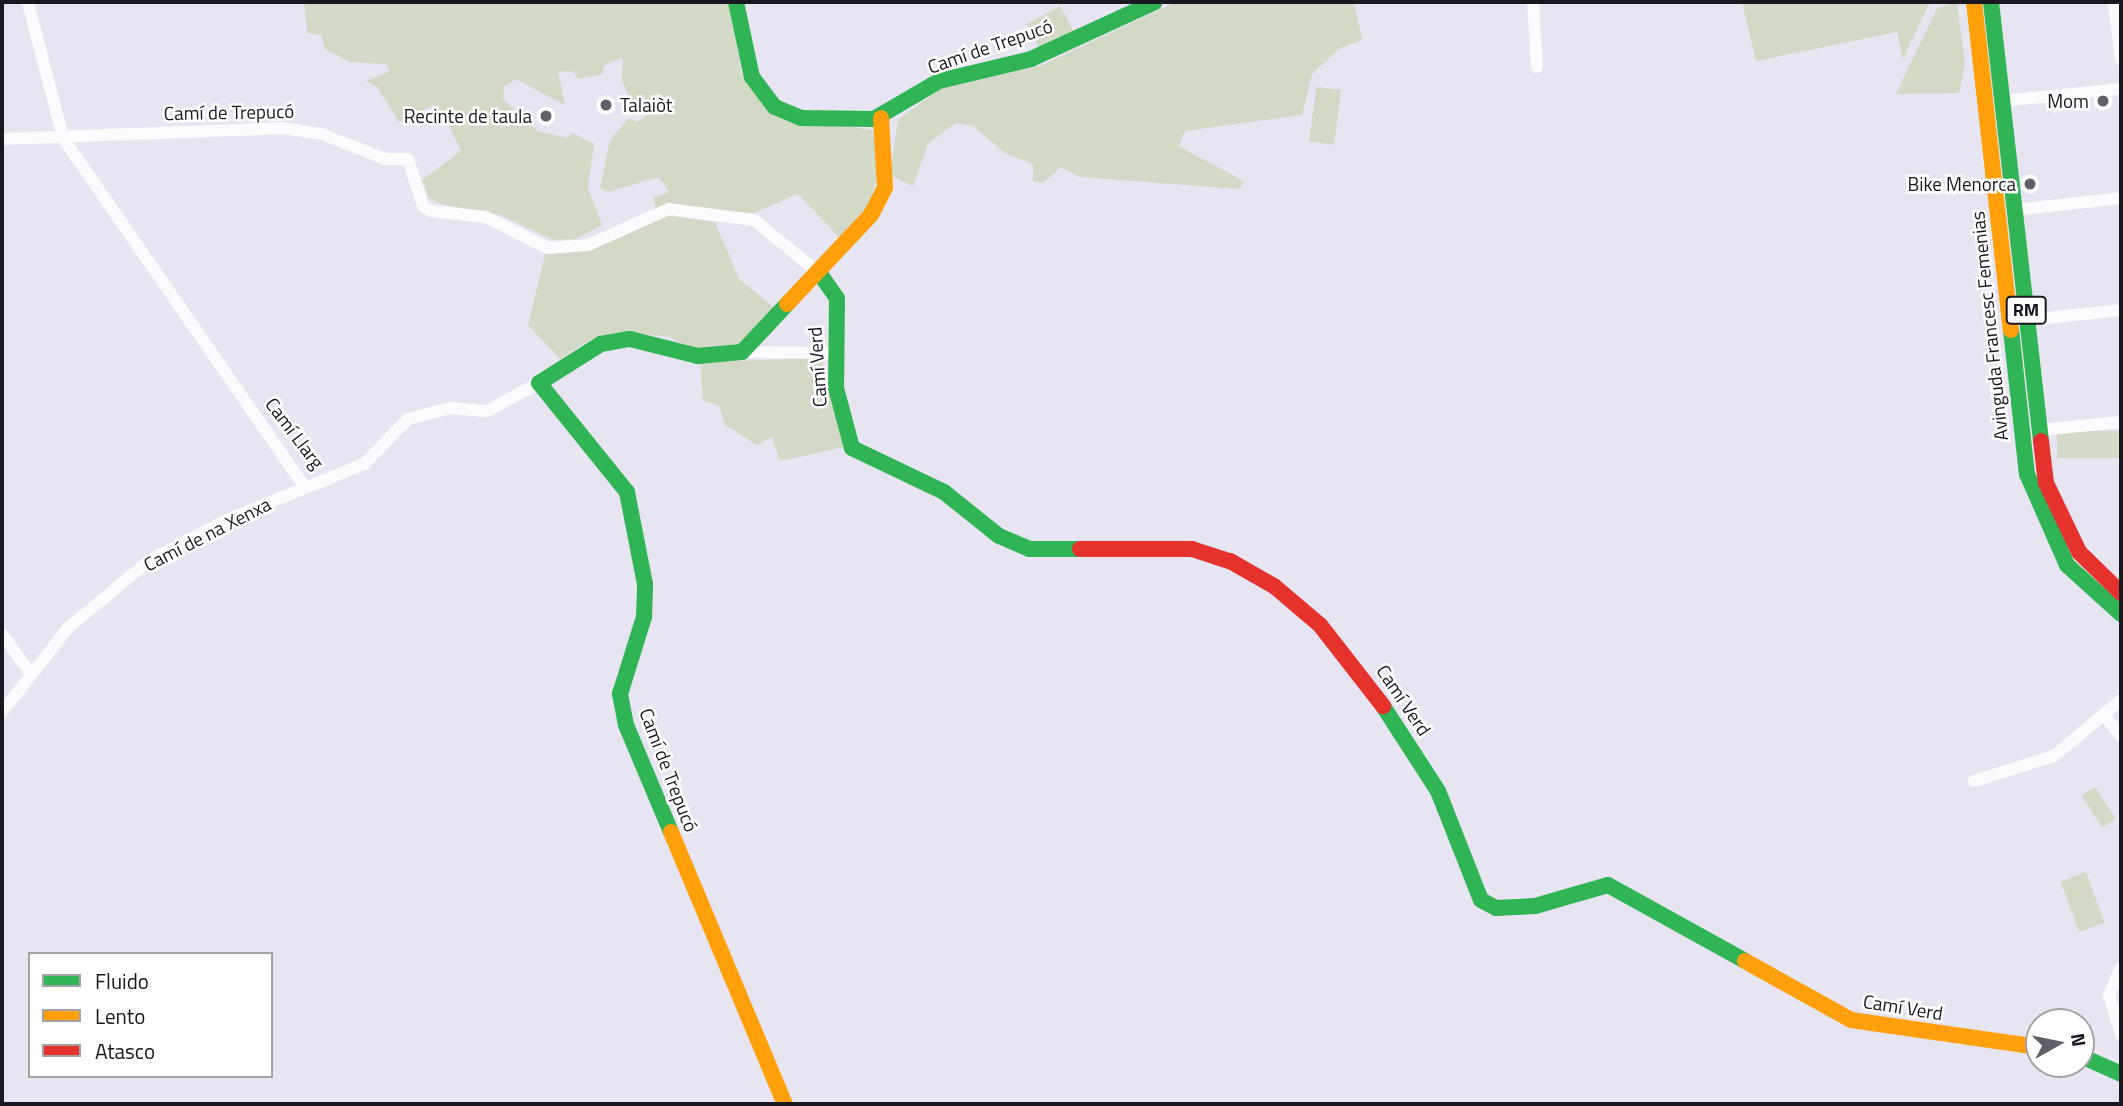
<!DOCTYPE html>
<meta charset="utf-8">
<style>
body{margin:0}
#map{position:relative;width:2123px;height:1106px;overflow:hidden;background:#e6e5f1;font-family:"Titillium Web",sans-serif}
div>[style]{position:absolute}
.green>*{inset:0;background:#d3d9c7;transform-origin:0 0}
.street>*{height:12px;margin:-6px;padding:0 6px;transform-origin:6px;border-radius:6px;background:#fbfbfd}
.fast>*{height:16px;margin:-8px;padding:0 8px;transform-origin:8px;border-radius:8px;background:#30b455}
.slow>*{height:16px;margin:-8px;padding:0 8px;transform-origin:8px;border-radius:8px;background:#ff9f0a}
.jam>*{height:16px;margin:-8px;padding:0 8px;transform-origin:8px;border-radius:8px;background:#e5322d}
.dots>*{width:19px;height:19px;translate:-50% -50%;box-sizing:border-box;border:4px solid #fff;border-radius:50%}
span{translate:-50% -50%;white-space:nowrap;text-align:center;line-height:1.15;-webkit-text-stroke:5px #fff;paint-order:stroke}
.shield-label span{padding:2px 5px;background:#fff;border:2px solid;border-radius:5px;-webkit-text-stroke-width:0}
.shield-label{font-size:18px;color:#19171f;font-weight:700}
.street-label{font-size:19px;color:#19171f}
.poi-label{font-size:19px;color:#19171f}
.right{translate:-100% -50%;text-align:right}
.left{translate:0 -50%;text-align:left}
.frame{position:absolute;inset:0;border:4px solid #19171f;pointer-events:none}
.legend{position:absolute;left:28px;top:952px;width:245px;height:126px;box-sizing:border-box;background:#fff;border:2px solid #a3a2a5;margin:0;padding:9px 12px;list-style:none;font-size:21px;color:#19171f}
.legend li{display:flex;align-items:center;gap:14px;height:35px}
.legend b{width:35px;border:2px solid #a3a2a5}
.north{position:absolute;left:2025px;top:1008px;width:70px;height:70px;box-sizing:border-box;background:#fff;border:2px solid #a3a2a5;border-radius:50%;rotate:81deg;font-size:19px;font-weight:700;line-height:28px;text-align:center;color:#19171f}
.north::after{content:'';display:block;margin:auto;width:24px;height:32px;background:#615f68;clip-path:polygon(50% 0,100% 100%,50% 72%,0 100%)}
</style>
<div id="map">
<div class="green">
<i style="clip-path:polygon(304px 2px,728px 2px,742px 73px,771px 115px,873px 130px,878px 174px,869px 205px,841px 239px,798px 194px,754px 213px,656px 208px,653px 198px,669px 192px,659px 177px,608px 192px,600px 188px,610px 140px,629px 118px,637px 122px,649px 114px,633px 106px,622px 81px,623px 57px,603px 66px,603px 74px,578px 79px,574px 72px,558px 71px,565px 105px,516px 79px,504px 87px,503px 99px,537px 131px,567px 138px,572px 133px,594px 144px,588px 188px,602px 225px,576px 239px,553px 240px,500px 215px,441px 204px,429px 198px,422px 180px,461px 151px,448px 123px,434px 105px,399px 122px,378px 88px,366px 81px,390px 71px,386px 64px,349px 62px,325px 49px,321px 35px,307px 33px)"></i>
<i style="clip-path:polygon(1176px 2px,1354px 2px,1362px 40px,1339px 49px,1312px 74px,1302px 115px,1185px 131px,1179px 146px,1245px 182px,1239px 189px,1080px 177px,1061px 167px,1043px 183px,1033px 181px,1033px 164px,1005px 153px,973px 126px,955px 123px,928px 144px,913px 186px,890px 175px,898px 120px,940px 89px,1040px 66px)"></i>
<i style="clip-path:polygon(1742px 2px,1930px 2px,1903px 59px,1897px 32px,1756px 61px)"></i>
<i style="clip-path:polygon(1957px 2px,1965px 64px,1959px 93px,1896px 94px,1937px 8px)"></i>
<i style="left:1060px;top:6px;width:32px;height:38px;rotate:62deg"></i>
<i style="left:1316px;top:87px;width:25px;height:55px;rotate:7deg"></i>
<i style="clip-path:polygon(661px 215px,715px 222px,739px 279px,776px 309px,739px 347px,696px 350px,669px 337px,636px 333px,590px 340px,560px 359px,528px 325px,546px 251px,574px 251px)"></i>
<i style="clip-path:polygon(822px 358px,844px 447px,780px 461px,772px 437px,757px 445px,725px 425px,719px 406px,703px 400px,700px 362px)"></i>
<i style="left:2121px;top:431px;width:27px;height:64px;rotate:90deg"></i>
<i style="left:2095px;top:787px;width:38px;height:16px;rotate:57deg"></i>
<i style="left:2086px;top:872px;width:54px;height:27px;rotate:70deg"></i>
</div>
<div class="street">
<i style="left:28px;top:2px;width:140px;rotate:75.6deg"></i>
<i style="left:63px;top:138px;width:425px;rotate:55.3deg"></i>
<i style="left:1533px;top:2px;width:65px;rotate:86.5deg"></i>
<i style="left:2114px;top:2px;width:58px;rotate:83.1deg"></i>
<i style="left:2002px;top:101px;width:120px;rotate:-5.8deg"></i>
<i style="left:2px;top:139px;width:280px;rotate:-2.2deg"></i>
<i style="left:282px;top:128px;width:40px;rotate:8.5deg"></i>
<i style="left:322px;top:134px;width:68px;rotate:21.6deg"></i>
<i style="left:385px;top:159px;width:23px"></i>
<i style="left:408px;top:159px;width:49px;rotate:72.3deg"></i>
<i style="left:423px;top:206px;width:9px;rotate:32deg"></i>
<i style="left:431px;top:211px;width:55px;rotate:6.2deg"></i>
<i style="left:486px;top:217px;width:69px;rotate:26.6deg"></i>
<i style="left:548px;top:248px;width:40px;rotate:-4.3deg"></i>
<i style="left:588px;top:245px;width:89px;rotate:-24deg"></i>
<i style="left:669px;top:209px;width:86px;rotate:7.4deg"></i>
<i style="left:754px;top:220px;width:85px;rotate:39.3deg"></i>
<i style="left:2014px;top:210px;width:108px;rotate:-6.4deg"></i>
<i style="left:2028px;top:320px;width:94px;rotate:-6.1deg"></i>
<i style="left:742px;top:352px;width:91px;rotate:0.6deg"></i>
<i style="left:2040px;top:430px;width:81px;rotate:-5.6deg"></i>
<i style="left:2px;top:634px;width:46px;rotate:53.9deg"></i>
<i style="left:2px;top:712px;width:107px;rotate:-51.8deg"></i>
<i style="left:68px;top:628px;width:107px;rotate:-39.7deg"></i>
<i style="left:150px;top:560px;width:89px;rotate:-27.4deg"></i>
<i style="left:229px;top:519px;width:146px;rotate:-22.2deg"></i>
<i style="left:364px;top:464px;width:63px;rotate:-45.6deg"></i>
<i style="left:408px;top:419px;width:43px;rotate:-14.7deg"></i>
<i style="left:450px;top:408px;width:37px;rotate:5deg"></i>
<i style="left:487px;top:411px;width:59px;rotate:-28.3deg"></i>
<i style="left:2105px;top:716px;width:26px;rotate:51deg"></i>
<i style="left:1974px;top:781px;width:84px;rotate:-17.4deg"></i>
<i style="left:2054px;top:756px;width:87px;rotate:-39.9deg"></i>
<i style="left:2121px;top:968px;width:30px;rotate:114deg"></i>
<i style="left:2109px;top:995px;width:41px;rotate:72.9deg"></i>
</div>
<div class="fast">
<i style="left:736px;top:2px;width:77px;rotate:78deg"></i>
<i style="left:752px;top:77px;width:38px;rotate:53deg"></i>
<i style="left:775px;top:107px;width:28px;rotate:23deg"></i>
<i style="left:801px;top:118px;width:73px;rotate:0.8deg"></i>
<i style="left:874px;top:119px;width:75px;rotate:-30.3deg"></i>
<i style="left:939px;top:81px;width:95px;rotate:-13.4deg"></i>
<i style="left:1031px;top:59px;width:136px;rotate:-24.7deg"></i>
<i style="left:1991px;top:2px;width:442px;rotate:83.5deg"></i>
<i style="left:820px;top:274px;width:29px;rotate:55deg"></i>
<i style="left:837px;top:298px;width:90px;rotate:90.6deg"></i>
<i style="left:836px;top:388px;width:62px;rotate:75.1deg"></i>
<i style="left:852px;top:448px;width:102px;rotate:25.6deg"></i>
<i style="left:944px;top:492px;width:70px;rotate:38.7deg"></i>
<i style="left:999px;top:536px;width:33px;rotate:23deg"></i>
<i style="left:1029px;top:549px;width:51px"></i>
<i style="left:2011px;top:330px;width:145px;rotate:83.7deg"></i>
<i style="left:2027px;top:474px;width:99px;rotate:66.3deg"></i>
<i style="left:2067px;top:565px;width:73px;rotate:42.2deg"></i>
<i style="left:1383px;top:706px;width:101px;rotate:57.1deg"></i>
<i style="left:1438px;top:791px;width:117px;rotate:68.5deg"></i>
<i style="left:1481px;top:900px;width:17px;rotate:28deg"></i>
<i style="left:1496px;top:908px;width:39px;rotate:-3deg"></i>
<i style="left:1535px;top:906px;width:76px;rotate:-16deg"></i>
<i style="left:1608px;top:885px;width:157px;rotate:29deg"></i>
<i style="left:671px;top:832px;width:116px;rotate:-112.8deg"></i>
<i style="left:626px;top:725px;width:32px;rotate:-101deg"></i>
<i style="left:620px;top:694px;width:81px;rotate:-72.7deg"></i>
<i style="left:644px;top:617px;width:33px;rotate:-88deg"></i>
<i style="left:645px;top:584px;width:94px;rotate:-101.1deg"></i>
<i style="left:627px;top:492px;width:140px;rotate:-128.9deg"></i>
<i style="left:539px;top:383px;width:73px;rotate:-32.2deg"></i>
<i style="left:601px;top:344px;width:29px;rotate:-10deg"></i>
<i style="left:630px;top:339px;width:70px;rotate:14deg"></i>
<i style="left:698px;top:356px;width:44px;rotate:-5.2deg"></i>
<i style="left:742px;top:352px;width:66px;rotate:-46.8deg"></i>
<i style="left:2081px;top:1056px;width:44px;rotate:24.2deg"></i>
</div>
<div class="slow">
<i style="left:1974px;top:2px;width:330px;rotate:83.6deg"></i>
<i style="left:787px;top:304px;width:122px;rotate:-46.7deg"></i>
<i style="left:871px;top:215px;width:31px;rotate:-63deg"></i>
<i style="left:885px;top:187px;width:69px;rotate:-93.3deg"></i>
<i style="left:671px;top:832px;width:295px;rotate:67.3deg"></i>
<i style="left:1745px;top:961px;width:121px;rotate:29.1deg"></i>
<i style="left:1851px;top:1020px;width:190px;rotate:8.2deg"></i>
</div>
<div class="jam">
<i style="left:2041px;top:441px;width:42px;rotate:83.2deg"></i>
<i style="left:2046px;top:483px;width:76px;rotate:64.4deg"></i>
<i style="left:2079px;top:552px;width:59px;rotate:44.3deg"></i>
<i style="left:1080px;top:549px;width:112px"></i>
<i style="left:1192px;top:549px;width:40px;rotate:18deg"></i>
<i style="left:1230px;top:561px;width:51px;rotate:29.6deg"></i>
<i style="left:1274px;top:586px;width:60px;rotate:40.3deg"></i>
<i style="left:1320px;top:625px;width:103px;rotate:52.1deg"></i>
</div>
<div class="dots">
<i style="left:2103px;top:101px;background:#615f68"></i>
<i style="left:606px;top:105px;background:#615f68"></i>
<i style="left:546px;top:116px;background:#615f68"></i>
<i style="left:2030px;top:184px;background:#615f68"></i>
</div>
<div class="shield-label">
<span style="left:2026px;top:310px">RM</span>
</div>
<div class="street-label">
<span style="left:990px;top:46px;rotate:-19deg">Camí de Trepucó</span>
<span style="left:229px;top:112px;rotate:-1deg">Camí de Trepucó</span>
<span style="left:1989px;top:326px;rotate:-96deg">Avinguda Francesc Femenias</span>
<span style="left:817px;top:367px;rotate:-94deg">Camí Verd</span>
<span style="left:295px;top:433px;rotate:53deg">Camí Llarg</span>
<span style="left:207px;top:534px;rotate:-27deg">Camí de na Xenxa</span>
<span style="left:1404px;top:700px;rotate:56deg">Camí Verd</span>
<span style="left:669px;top:770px;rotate:69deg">Camí de Trepucó</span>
<span style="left:1903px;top:1007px;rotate:9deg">Camí Verd</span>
</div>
<div class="poi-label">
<span class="right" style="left:2089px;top:101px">Mom</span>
<span class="left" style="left:620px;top:105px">Talaiòt</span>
<span class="right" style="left:532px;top:116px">Recinte de taula</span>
<span class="right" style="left:2016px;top:184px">Bike Menorca</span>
</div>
<div class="frame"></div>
<ul class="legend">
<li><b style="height:9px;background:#30b455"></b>Fluido</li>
<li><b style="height:9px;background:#ff9f0a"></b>Lento</li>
<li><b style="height:9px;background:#e5322d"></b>Atasco</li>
</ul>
<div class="north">N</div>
</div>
